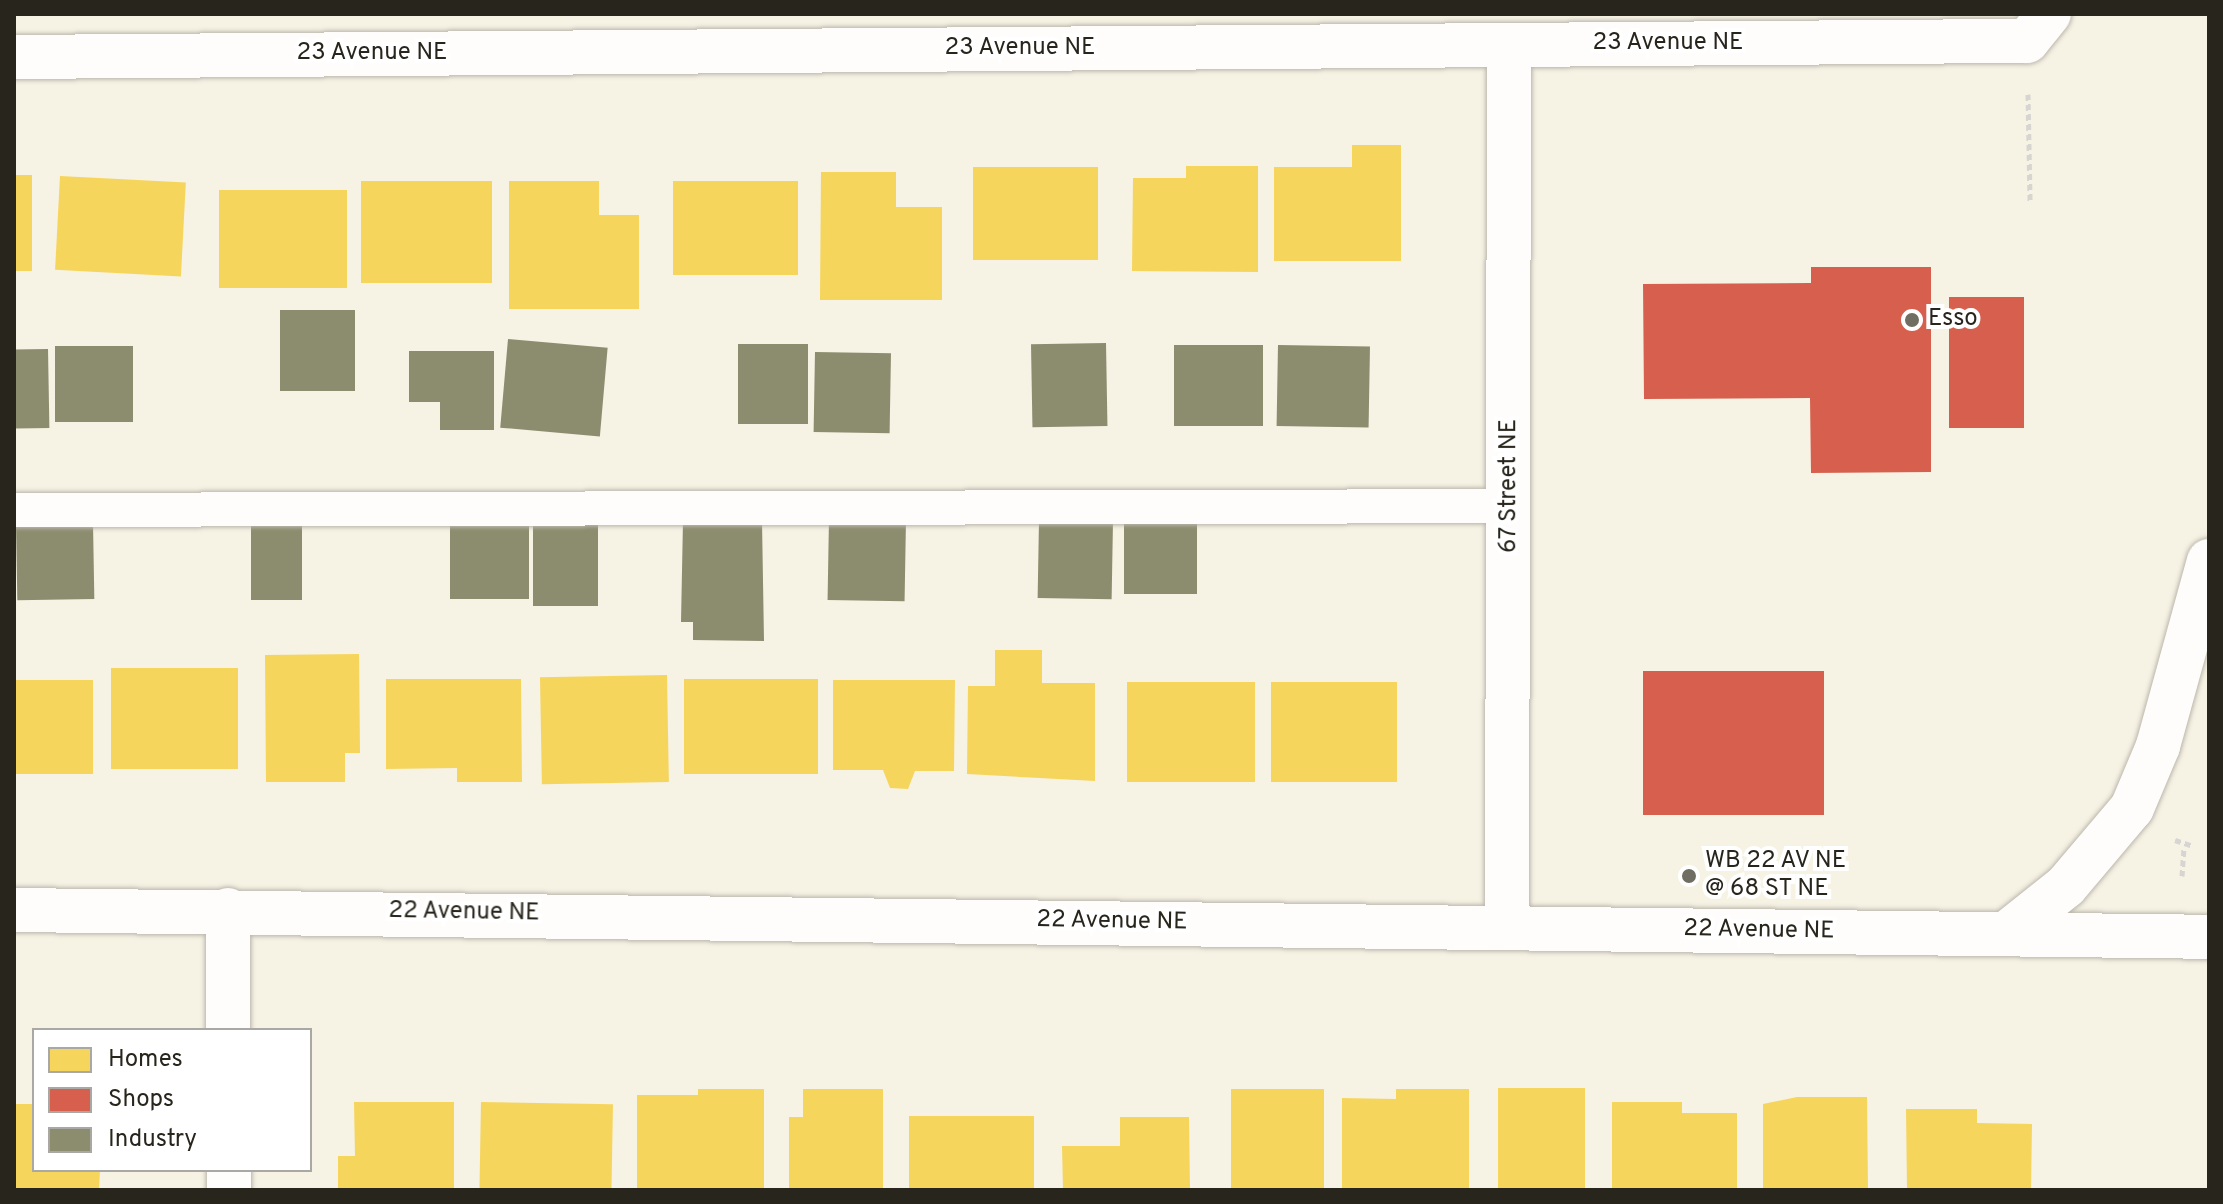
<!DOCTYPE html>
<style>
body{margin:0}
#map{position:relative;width:2223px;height:1204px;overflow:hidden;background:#f6f2e4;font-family:Overpass,sans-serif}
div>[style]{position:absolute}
.homes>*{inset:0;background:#f6d55c;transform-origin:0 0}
.shops>*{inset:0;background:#d6604d;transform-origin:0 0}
.industry>*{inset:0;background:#8c8c6e;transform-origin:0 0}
.path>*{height:5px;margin-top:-2.5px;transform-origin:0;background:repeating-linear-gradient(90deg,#d7d5d1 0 6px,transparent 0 10px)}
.roads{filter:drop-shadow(0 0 2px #bbb7ac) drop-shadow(0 0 2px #bbb7ac)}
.service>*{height:34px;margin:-17px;padding:0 17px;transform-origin:17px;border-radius:17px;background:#fefdfb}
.minor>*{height:44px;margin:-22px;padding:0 22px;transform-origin:22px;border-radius:22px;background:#fefdfb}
.secondary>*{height:44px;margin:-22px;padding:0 22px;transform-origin:22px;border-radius:22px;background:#fefdfb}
.dots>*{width:22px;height:22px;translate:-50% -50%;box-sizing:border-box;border:4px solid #fff;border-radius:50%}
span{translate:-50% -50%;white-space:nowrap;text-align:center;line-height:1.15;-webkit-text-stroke:8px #fff;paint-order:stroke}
.street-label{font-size:24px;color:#28251c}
.poi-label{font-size:24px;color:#28251c}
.left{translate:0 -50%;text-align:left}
.frame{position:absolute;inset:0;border:16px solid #28251c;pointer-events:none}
.legend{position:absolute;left:32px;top:1028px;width:280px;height:144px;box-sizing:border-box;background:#fff;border:2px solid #a9a8a4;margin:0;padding:10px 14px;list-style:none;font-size:24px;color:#28251c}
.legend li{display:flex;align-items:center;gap:16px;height:40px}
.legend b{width:40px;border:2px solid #a9a8a4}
</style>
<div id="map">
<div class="homes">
<i style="clip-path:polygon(1352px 145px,1401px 145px,1401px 261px,1274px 261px,1274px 167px,1352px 167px)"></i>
<i style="clip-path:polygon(1186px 166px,1258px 166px,1258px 272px,1132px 271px,1133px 178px,1186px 178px)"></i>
<i style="left:973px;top:167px;width:125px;height:93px"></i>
<i style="clip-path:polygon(821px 172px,896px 172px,896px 207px,942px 207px,942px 300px,820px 300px)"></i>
<i style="left:14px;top:175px;width:18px;height:96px"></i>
<i style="left:60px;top:176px;width:126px;height:94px;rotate:3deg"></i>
<i style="left:361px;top:181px;width:131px;height:102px"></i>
<i style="clip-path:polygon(509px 181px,599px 181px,599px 215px,639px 215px,639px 309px,509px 309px)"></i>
<i style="left:673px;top:181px;width:125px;height:94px"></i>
<i style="left:219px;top:190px;width:128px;height:98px"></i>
<i style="clip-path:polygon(995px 650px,1042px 650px,1042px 683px,1095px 683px,1095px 781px,967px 774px,968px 686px,995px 686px)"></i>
<i style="clip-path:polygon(359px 654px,360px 753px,345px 753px,345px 782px,266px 782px,265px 655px)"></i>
<i style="left:111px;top:668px;width:127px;height:101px"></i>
<i style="left:667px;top:675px;width:107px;height:127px;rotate:89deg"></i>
<i style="clip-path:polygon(386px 679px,521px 679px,522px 782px,457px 782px,457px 768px,386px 769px)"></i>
<i style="left:684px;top:679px;width:134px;height:95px"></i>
<i style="left:14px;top:680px;width:79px;height:94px"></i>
<i style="clip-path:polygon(833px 680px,955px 680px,954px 771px,915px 771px,908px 789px,890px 788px,883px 770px,833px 770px)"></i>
<i style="left:1127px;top:682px;width:128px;height:100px"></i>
<i style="left:1271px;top:682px;width:126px;height:100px"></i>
<i style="left:1498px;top:1088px;width:87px;height:102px"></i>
<i style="clip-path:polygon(698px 1089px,764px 1089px,764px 1188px,637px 1189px,637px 1095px,698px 1095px)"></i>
<i style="clip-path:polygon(803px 1089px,883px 1089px,883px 1190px,789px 1190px,789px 1117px,803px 1117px)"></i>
<i style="left:1231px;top:1089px;width:93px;height:101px"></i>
<i style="clip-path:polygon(1396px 1089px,1469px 1089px,1469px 1190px,1342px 1190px,1342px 1098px,1396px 1099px)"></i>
<i style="clip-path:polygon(1797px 1097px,1867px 1097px,1868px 1190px,1763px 1190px,1763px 1104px)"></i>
<i style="clip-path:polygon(354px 1102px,454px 1102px,454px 1190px,338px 1190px,338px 1156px,355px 1156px)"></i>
<i style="left:481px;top:1102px;width:132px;height:88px;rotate:1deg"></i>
<i style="clip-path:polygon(1612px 1102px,1682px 1102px,1682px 1113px,1737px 1113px,1737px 1190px,1612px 1190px)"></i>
<i style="clip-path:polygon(14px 1104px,34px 1104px,34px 1170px,100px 1170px,99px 1190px,14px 1190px)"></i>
<i style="clip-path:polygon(1906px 1109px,1977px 1109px,1977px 1123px,2032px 1124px,2031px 1190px,1907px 1190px)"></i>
<i style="left:1034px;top:1116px;width:74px;height:125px;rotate:90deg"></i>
<i style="clip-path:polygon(1120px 1117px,1189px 1117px,1190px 1190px,1063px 1190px,1062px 1146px,1120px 1146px)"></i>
</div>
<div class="shops">
<i style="clip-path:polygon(1811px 267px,1931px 267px,1931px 472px,1811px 473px,1810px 398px,1644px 399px,1643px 284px,1811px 283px)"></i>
<i style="left:2024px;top:297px;width:131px;height:75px;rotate:90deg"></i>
<i style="left:1643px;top:671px;width:181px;height:144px"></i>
</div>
<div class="industry">
<i style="left:280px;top:310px;width:75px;height:81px"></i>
<i style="left:508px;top:339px;width:100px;height:89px;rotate:5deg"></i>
<i style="left:1106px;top:343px;width:83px;height:75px;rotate:89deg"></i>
<i style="left:738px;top:344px;width:70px;height:80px"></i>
<i style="left:1174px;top:345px;width:89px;height:81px"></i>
<i style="left:1278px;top:345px;width:92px;height:81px;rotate:1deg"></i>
<i style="left:55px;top:346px;width:78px;height:76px"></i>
<i style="left:48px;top:349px;width:79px;height:34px;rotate:89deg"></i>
<i style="clip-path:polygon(409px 351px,494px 351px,494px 430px,440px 430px,440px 402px,409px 402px)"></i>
<i style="left:815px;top:352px;width:76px;height:80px;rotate:1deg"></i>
<i style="left:829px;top:518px;width:77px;height:82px;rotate:1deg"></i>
<i style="clip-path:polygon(683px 520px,762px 521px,764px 641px,693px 640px,693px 622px,681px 622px)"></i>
<i style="left:1039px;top:520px;width:74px;height:78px;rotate:1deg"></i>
<i style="left:1124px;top:521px;width:73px;height:73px"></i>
<i style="left:93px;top:523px;width:76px;height:77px;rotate:89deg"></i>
<i style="left:251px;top:523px;width:51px;height:77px"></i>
<i style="left:450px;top:524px;width:79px;height:75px"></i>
<i style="left:533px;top:525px;width:65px;height:81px"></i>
</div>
<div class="path">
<i style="left:2028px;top:94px;width:109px;rotate:88.9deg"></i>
<i style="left:2175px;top:840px;width:19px;rotate:18deg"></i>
<i style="left:2182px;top:876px;width:29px;rotate:-86deg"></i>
</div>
<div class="roads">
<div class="service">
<i style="left:14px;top:510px;width:1496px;rotate:-0.15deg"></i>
</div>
<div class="minor">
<i style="left:14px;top:57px;width:2013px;rotate:-0.46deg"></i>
<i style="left:2027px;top:41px;width:35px;rotate:-51deg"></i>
<i style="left:14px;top:910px;width:2195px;rotate:0.7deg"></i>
<i style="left:228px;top:910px;width:120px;rotate:90deg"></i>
<i style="left:1507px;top:928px;width:883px;rotate:-89.87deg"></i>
<i style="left:229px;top:1170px;width:20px;rotate:90deg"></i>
</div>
<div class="secondary">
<i style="left:2007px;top:933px;width:75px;rotate:-38.5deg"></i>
<i style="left:2066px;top:886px;width:102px;rotate:-49.8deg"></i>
<i style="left:2132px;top:808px;width:67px;rotate:-67.2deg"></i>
<i style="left:2158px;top:746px;width:192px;rotate:-74.6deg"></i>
</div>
</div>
<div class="dots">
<i style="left:1912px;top:320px;background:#706d62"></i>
<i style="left:1689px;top:876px;background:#706d62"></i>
</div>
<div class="street-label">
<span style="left:1668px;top:44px">23 Avenue NE</span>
<span style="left:1020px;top:49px">23 Avenue NE</span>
<span style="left:372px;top:54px">23 Avenue NE</span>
<span style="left:1510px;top:486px;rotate:-90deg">67 Street NE</span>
<span style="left:464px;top:913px;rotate:1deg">22 Avenue NE</span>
<span style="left:1112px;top:922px;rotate:1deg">22 Avenue NE</span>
<span style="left:1759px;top:931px;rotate:1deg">22 Avenue NE</span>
</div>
<div class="poi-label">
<span class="left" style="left:1928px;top:320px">Esso</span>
<span class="left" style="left:1705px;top:876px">WB 22 AV NE<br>@ 68 ST NE</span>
</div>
<div class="frame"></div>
<ul class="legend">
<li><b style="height:22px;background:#f6d55c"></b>Homes</li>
<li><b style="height:22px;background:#d6604d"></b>Shops</li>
<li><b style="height:22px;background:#8c8c6e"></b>Industry</li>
</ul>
</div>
